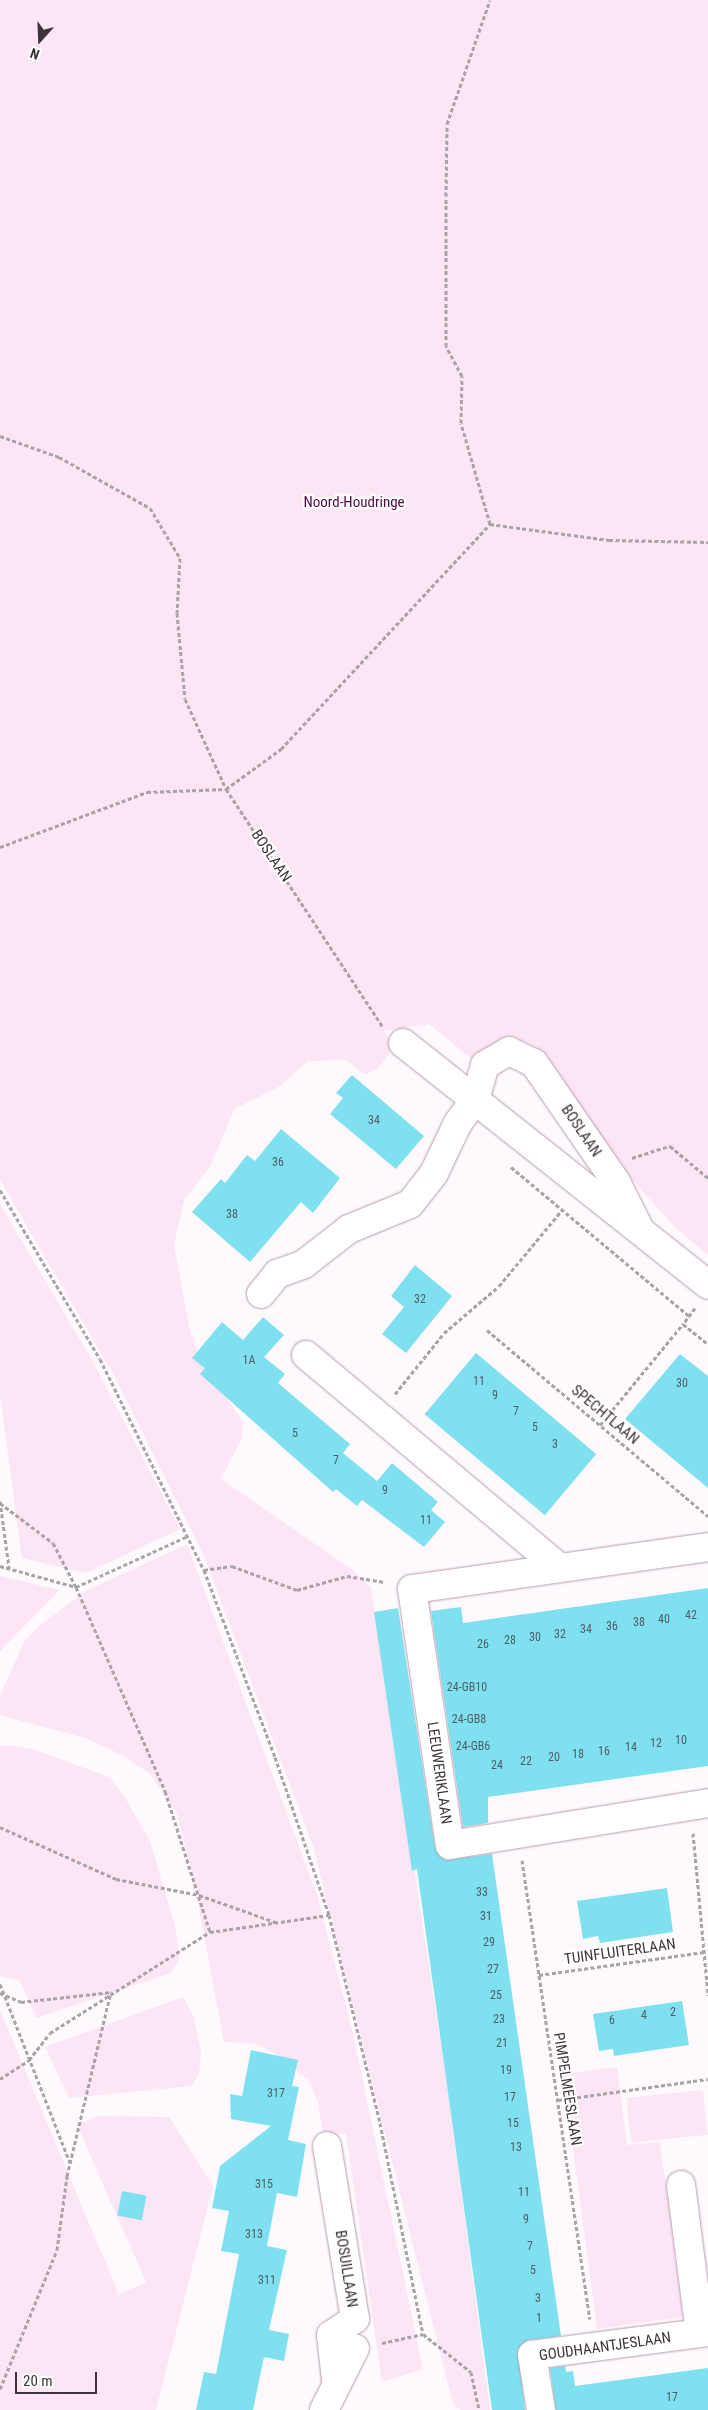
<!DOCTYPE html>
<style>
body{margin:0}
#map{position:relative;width:708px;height:2410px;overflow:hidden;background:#fef9fd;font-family:"Roboto Condensed",sans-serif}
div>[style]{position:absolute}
.green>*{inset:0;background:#fce5f5;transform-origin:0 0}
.building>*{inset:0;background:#7fe0f0;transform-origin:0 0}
.path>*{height:3px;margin-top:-1.5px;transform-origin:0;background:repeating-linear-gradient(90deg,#a9a2a7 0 4px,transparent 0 6.5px)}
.roads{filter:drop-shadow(0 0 1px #b59bae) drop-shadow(0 0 1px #b59bae)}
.minor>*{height:28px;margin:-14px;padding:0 14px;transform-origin:14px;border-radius:14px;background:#fff}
span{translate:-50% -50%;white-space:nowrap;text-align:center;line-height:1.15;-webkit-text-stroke:4.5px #fff;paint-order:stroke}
.number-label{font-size:12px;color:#4e5e68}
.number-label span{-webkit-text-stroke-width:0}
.park-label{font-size:15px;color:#530845}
.street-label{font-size:15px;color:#3e333b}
.north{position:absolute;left:15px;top:15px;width:50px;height:50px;-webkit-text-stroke:4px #fff;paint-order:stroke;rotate:200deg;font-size:14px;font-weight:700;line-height:20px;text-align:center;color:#3e333b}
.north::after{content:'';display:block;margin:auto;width:18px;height:22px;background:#3e333b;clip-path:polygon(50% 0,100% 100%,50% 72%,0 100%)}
.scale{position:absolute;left:15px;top:2372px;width:82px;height:22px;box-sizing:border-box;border:2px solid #3e333b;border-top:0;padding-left:6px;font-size:15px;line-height:18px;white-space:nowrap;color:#3e333b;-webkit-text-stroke:4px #fff;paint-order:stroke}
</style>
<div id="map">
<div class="green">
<i style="clip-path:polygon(0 0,708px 0,708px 1255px,677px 1229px,635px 1183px,537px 1046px,509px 1035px,472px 1059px,429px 1024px,384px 1031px,394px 1048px,377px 1069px,365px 1074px,346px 1060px,308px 1061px,280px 1086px,234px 1109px,211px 1165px,184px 1200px,174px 1245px,190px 1331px,201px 1360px,243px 1422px,241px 1440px,221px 1479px,354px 1571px,371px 1588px,447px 2084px,490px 2410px,461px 2410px,453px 2404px,313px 1846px,204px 1556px,115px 1377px,0 1180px)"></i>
<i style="clip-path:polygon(0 1204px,92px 1360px,180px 1529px,86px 1573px,22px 1558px,0 1395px)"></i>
<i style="clip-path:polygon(187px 1544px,318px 1898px,353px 2034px,423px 2369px,382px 2382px,346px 2134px,323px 2133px,318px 2102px,309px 2080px,273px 2052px,253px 2043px,224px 2042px,192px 1871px,176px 1811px,150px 1774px,124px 1756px,85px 1738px,0 1715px,0 1696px,24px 1642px,38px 1627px,86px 1591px)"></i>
<i style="clip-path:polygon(0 1576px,60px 1590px,0 1651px)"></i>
<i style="clip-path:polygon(9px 1745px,35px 1750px,109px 1777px,124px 1796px,150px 1841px,176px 1930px,179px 1959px,171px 1973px,36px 2018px,20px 1981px,0 1976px,0 1746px)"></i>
<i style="clip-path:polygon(183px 1997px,194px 2017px,201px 2053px,199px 2074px,191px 2086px,69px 2098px,45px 2047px)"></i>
<i style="clip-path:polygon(0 2010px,119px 2295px,146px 2282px,77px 2125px,98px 2116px,169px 2117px,213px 2186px,156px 2410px,0 2410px)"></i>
<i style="clip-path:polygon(617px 2067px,627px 2145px,660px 2142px,683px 2317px,597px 2329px,563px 2074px)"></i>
<i style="left:703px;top:2090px;width:45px;height:77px;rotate:84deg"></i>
</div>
<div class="building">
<i style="clip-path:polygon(352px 1075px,424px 1136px,396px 1169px,330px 1114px,343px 1098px,336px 1093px)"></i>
<i style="clip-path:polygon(281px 1129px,340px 1178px,313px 1213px,301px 1202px,250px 1262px,192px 1212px,221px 1179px,225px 1183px,247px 1155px,255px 1161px)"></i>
<i style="clip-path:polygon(415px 1265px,452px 1296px,406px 1353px,382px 1334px,404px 1307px,391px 1296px)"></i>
<i style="clip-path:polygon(263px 1317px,284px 1335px,264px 1357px,285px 1374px,278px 1383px,350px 1444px,343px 1453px,377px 1481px,392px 1463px,438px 1502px,431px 1510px,445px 1522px,424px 1547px,362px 1500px,357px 1506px,336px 1489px,333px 1492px,200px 1374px,205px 1368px,192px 1358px,222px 1322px,243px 1340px)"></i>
<i style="left:476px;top:1353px;width:157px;height:80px;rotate:40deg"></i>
<i style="clip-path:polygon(680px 1354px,708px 1376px,708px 1488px,625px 1419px)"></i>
<i style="clip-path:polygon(708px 1588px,708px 1766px,488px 1797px,488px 1823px,463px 1827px,431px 1611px,461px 1607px,463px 1623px)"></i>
<i style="clip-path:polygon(398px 1608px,435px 1848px,445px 1860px,492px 1854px,561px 2336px,529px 2340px,518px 2349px,525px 2410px,492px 2410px,417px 1869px,412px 1871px,374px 1612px)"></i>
<i style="clip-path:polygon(667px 1888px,673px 1932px,600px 1943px,598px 1936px,583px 1939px,577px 1901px)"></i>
<i style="clip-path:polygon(682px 2001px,689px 2045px,614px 2056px,613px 2049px,599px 2051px,593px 2014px)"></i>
<i style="clip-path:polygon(251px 2050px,298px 2060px,292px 2086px,299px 2087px,288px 2140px,306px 2144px,297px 2197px,277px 2193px,267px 2246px,287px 2250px,269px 2330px,289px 2334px,284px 2361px,264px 2357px,253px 2410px,196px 2410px,204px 2372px,216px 2374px,239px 2254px,221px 2251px,229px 2211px,212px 2208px,220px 2166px,271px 2126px,231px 2119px,230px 2094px,242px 2096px)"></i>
<i style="left:122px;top:2191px;width:25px;height:25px;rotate:11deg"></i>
<i style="clip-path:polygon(565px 2366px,566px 2372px,573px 2371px,575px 2386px,708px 2368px,708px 2410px,556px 2410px,550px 2368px)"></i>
</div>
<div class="path">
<i style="left:0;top:436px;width:63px;rotate:19.6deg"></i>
<i style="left:59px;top:457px;width:104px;rotate:29.3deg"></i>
<i style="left:150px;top:508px;width:58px;rotate:59deg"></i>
<i style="left:180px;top:558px;width:55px;rotate:93.1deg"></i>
<i style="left:177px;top:613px;width:86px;rotate:84.7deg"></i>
<i style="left:185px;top:699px;width:99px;rotate:65.5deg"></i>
<i style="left:226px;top:789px;width:284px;rotate:56.6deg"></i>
<i style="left:490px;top:524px;width:105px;rotate:-106deg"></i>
<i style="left:461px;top:423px;width:47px;rotate:-88.8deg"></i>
<i style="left:462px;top:376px;width:34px;rotate:-118deg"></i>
<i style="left:446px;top:346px;width:150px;rotate:-90deg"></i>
<i style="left:446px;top:196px;width:72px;rotate:-89.2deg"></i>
<i style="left:447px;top:124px;width:131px;rotate:-70.9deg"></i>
<i style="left:0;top:847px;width:157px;rotate:-20.5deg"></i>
<i style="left:147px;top:792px;width:79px;rotate:-2.2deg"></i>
<i style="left:226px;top:789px;width:68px;rotate:-36deg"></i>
<i style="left:281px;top:749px;width:307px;rotate:-47.1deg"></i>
<i style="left:490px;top:524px;width:120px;rotate:7.7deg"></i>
<i style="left:609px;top:540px;width:99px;rotate:1.2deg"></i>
<i style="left:632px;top:1158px;width:40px;rotate:-18deg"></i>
<i style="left:670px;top:1146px;width:50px;rotate:40.1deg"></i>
<i style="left:511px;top:1167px;width:232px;rotate:39.9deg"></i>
<i style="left:0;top:1190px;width:196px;rotate:59.4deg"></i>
<i style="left:100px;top:1359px;width:235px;rotate:63.8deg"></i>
<i style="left:204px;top:1570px;width:200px;rotate:69.2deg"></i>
<i style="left:275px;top:1757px;width:167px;rotate:71.1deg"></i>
<i style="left:329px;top:1915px;width:214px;rotate:76.2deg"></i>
<i style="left:380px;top:2123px;width:215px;rotate:78.5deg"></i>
<i style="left:423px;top:2334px;width:61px;rotate:38.4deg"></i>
<i style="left:471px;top:2372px;width:39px;rotate:78deg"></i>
<i style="left:695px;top:1308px;width:20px;rotate:127deg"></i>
<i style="left:683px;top:1324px;width:32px;rotate:39deg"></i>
<i style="left:487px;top:1330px;width:289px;rotate:40.1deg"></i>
<i style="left:395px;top:1394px;width:78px;rotate:-51.2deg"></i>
<i style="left:444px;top:1333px;width:72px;rotate:-40.5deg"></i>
<i style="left:499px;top:1286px;width:99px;rotate:-50.3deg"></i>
<i style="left:600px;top:1425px;width:131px;rotate:-50.6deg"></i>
<i style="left:0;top:1501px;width:68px;rotate:82.3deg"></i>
<i style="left:0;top:1503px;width:66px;rotate:37deg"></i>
<i style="left:53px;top:1543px;width:50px;rotate:62.4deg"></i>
<i style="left:76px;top:1587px;width:223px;rotate:66.4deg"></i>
<i style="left:165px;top:1791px;width:148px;rotate:72.3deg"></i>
<i style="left:0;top:1566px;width:79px;rotate:15.4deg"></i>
<i style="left:76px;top:1587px;width:123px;rotate:-24.5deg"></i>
<i style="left:204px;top:1570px;width:28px;rotate:-8deg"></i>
<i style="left:232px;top:1566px;width:69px;rotate:20.3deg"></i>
<i style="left:297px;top:1590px;width:52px;rotate:-15.6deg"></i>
<i style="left:347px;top:1576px;width:38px;rotate:9deg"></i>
<i style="left:0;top:1827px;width:127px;rotate:24.1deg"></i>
<i style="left:116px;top:1879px;width:85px;rotate:10.9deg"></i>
<i style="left:199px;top:1895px;width:84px;rotate:19.5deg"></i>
<i style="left:693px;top:1833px;width:163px;rotate:84.7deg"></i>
<i style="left:522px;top:1860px;width:464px;rotate:81.6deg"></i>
<i style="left:539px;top:1975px;width:167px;rotate:-7.9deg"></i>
<i style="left:0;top:1984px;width:192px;rotate:68.6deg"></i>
<i style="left:0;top:1993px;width:23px;rotate:23deg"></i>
<i style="left:21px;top:2002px;width:91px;rotate:-6.3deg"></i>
<i style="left:0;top:2079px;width:35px;rotate:-33deg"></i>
<i style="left:29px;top:2060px;width:34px;rotate:-52deg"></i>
<i style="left:50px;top:2033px;width:189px;rotate:-32.3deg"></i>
<i style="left:210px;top:1932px;width:120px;rotate:-8.1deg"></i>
<i style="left:558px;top:2100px;width:151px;rotate:-8deg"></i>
<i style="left:382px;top:2343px;width:42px;rotate:-12.4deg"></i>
<i style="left:0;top:2389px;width:150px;rotate:-67.7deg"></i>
<i style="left:57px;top:2250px;width:75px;rotate:-82.3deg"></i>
<i style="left:67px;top:2176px;width:189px;rotate:-76.6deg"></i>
</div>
<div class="roads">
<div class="minor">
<i style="left:403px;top:1043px;width:389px;rotate:38.4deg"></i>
<i style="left:261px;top:1294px;width:26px;rotate:-51deg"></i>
<i style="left:277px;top:1274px;width:29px;rotate:-20deg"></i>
<i style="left:304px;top:1264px;width:57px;rotate:-37.9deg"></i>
<i style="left:349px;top:1229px;width:66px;rotate:-22.3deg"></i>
<i style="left:410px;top:1204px;width:39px;rotate:-52deg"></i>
<i style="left:434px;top:1173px;width:55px;rotate:-64.4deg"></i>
<i style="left:458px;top:1123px;width:29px;rotate:-54deg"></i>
<i style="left:475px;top:1100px;width:36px;rotate:-74deg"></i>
<i style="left:485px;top:1065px;width:28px;rotate:-30deg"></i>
<i style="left:509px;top:1051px;width:28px;rotate:26deg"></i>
<i style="left:534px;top:1063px;width:145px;rotate:55.4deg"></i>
<i style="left:616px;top:1182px;width:54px;rotate:63.4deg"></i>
<i style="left:306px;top:1355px;width:331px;rotate:40deg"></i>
<i style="left:708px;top:1547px;width:299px;rotate:171.9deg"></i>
<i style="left:412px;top:1589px;width:259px;rotate:81.6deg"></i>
<i style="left:450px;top:1845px;width:261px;rotate:-9.2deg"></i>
<i style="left:327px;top:2146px;width:175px;rotate:80.8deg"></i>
<i style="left:355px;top:2319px;width:29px;rotate:146deg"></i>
<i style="left:331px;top:2335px;width:45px;rotate:83.7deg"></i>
<i style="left:681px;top:2185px;width:149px;rotate:82.7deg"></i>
<i style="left:324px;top:2410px;width:69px;rotate:-63.4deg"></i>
<i style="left:541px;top:2410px;width:56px;rotate:-99.3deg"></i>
<i style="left:532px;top:2355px;width:177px;rotate:-7.4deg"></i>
</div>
</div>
<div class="number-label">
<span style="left:374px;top:1121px">34</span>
<span style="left:278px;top:1163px">36</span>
<span style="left:232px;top:1215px">38</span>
<span style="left:420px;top:1300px">32</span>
<span style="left:249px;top:1361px">1A</span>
<span style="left:479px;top:1382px">11</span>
<span style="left:682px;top:1384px">30</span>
<span style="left:495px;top:1396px">9</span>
<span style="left:516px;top:1412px">7</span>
<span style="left:535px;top:1428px">5</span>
<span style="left:295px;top:1434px">5</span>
<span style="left:555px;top:1445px">3</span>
<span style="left:336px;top:1461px">7</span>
<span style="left:385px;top:1491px">9</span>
<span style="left:426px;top:1521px">11</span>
<span style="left:691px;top:1616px">42</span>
<span style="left:664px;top:1620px">40</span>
<span style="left:639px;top:1623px">38</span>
<span style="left:612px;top:1627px">36</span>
<span style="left:586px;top:1630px">34</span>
<span style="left:560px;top:1635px">32</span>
<span style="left:535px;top:1638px">30</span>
<span style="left:510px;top:1641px">28</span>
<span style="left:483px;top:1645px">26</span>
<span style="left:467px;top:1688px">24-GB10</span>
<span style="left:469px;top:1720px">24-GB8</span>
<span style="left:681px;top:1741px">10</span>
<span style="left:656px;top:1744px">12</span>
<span style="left:473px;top:1747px">24-GB6</span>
<span style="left:631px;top:1748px">14</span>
<span style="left:604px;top:1752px">16</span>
<span style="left:578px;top:1755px">18</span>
<span style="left:554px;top:1758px">20</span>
<span style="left:526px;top:1762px">22</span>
<span style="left:497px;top:1766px">24</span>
<span style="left:482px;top:1893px">33</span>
<span style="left:486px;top:1917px">31</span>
<span style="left:489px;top:1943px">29</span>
<span style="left:493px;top:1970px">27</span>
<span style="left:496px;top:1996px">25</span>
<span style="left:673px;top:2013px">2</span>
<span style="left:644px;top:2016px">4</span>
<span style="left:499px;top:2020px">23</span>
<span style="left:612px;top:2021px">6</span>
<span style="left:502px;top:2044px">21</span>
<span style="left:506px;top:2071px">19</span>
<span style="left:276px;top:2094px">317</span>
<span style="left:510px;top:2098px">17</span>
<span style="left:513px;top:2124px">15</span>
<span style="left:516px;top:2148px">13</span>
<span style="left:264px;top:2185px">315</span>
<span style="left:524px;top:2193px">11</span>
<span style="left:526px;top:2220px">9</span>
<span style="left:254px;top:2235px">313</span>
<span style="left:530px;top:2247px">7</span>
<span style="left:533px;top:2271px">5</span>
<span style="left:267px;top:2281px">311</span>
<span style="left:538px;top:2299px">3</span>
<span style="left:539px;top:2319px">1</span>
<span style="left:672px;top:2398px">17</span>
</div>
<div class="park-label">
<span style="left:354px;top:503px">Noord-Houdringe</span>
</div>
<div class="street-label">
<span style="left:271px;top:856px;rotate:56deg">BOSLAAN</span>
<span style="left:581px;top:1131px;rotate:56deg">BOSLAAN</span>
<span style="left:605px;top:1415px;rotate:40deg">SPECHTLAAN</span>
<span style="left:439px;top:1773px;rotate:82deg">LEEUWERIKLAAN</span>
<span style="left:620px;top:1952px;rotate:-8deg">TUINFLUITERLAAN</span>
<span style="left:567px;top:2089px;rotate:81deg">PIMPELMEESLAAN</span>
<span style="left:346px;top:2269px;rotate:81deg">BOSUILLAAN</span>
<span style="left:605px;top:2347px;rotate:-8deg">GOUDHAANTJESLAAN</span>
</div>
<div class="north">N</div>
<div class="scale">20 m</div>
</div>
